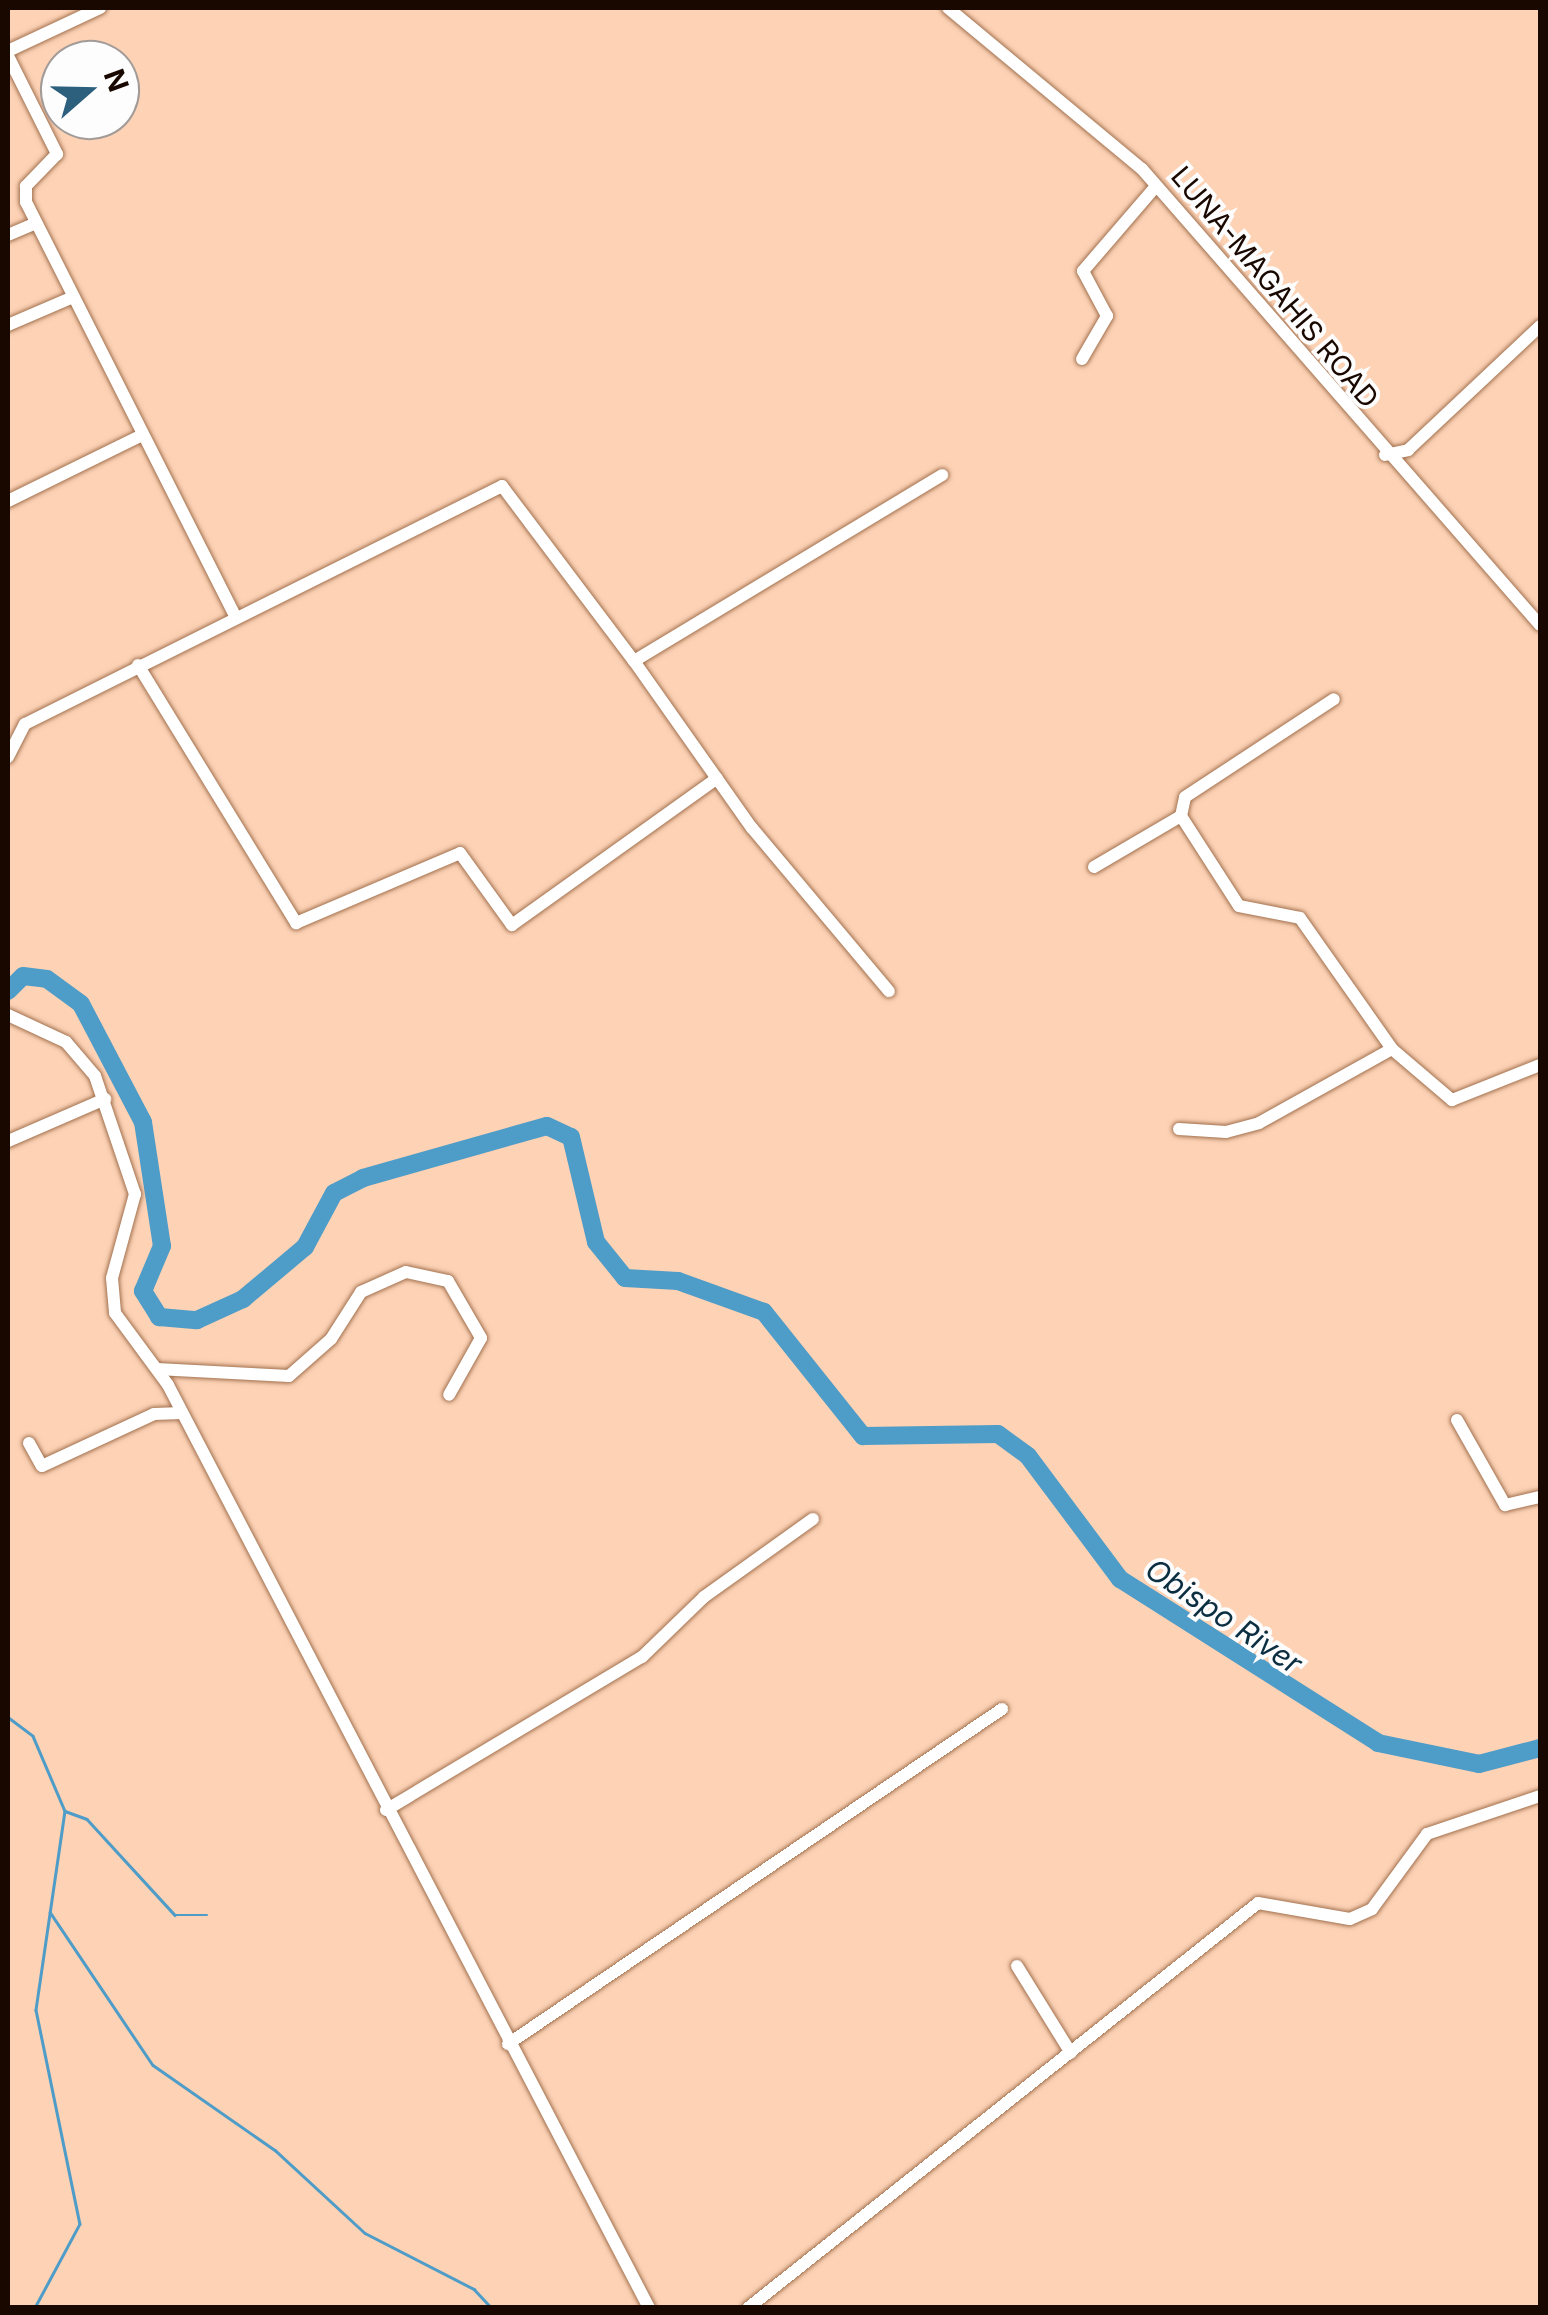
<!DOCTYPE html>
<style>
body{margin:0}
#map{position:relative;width:1548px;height:2315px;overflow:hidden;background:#fdd2b5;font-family:Inter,sans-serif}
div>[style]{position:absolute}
.stream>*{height:2.5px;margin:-1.25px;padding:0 1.25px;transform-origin:1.25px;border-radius:1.25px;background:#4e9cc8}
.river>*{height:18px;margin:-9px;padding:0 9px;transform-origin:9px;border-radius:9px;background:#4e9cc8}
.roads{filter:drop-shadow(0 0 2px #a1714f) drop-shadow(0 0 2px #a1714f)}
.minor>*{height:12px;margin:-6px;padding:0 6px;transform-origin:6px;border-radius:6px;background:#fff}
span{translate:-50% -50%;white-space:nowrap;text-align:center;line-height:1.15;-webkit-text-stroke:8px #fdfdfd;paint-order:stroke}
.street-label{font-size:28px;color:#190800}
.water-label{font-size:30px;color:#0b2e41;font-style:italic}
.frame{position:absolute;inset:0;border:10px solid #190800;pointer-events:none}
.north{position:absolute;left:40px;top:40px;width:100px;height:100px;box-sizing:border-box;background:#fdfdfd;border:2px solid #a29b98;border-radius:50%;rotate:70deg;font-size:28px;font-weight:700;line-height:40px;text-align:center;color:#190800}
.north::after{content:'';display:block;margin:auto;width:35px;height:45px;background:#2d607d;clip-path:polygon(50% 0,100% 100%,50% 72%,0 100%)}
</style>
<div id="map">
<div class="stream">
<i style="left:8px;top:1717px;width:31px;rotate:37deg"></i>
<i style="left:33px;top:1736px;width:82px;rotate:66.9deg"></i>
<i style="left:65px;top:1811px;width:201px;rotate:98.3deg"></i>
<i style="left:36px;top:2010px;width:218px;rotate:78.4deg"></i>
<i style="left:80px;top:2224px;width:95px;rotate:118.2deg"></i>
<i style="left:65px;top:1811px;width:23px;rotate:20deg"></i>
<i style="left:87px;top:1819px;width:130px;rotate:47.5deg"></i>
<i style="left:175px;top:1915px;width:32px"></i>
<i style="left:50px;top:1912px;width:184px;rotate:56.1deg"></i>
<i style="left:153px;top:2065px;width:149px;rotate:34.9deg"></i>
<i style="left:275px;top:2150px;width:122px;rotate:42.7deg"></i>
<i style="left:365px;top:2233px;width:123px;rotate:27.2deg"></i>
<i style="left:474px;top:2289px;width:26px;rotate:47deg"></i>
</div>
<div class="river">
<i style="left:8px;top:991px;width:21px;rotate:-45deg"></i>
<i style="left:23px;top:976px;width:24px;rotate:7deg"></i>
<i style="left:47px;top:979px;width:42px;rotate:36.3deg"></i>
<i style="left:81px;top:1004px;width:133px;rotate:62.3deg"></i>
<i style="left:143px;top:1122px;width:125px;rotate:81.3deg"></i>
<i style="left:162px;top:1246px;width:49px;rotate:112.9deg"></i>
<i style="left:143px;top:1291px;width:31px;rotate:58deg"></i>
<i style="left:159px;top:1317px;width:38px;rotate:5deg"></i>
<i style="left:197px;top:1320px;width:51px;rotate:-24.5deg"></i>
<i style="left:243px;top:1299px;width:81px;rotate:-40deg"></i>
<i style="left:305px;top:1247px;width:61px;rotate:-61.8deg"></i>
<i style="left:334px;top:1193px;width:33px;rotate:-27deg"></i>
<i style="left:363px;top:1178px;width:191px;rotate:-15.8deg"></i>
<i style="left:547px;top:1126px;width:26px;rotate:25deg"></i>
<i style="left:571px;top:1137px;width:108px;rotate:76.6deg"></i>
<i style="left:596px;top:1242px;width:46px;rotate:51.1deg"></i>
<i style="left:625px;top:1278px;width:53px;rotate:3.2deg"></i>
<i style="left:678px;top:1281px;width:91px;rotate:19.8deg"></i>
<i style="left:764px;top:1312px;width:159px;rotate:51.4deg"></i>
<i style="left:863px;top:1436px;width:135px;rotate:-0.8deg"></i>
<i style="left:998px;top:1434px;width:37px;rotate:36deg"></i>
<i style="left:1028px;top:1456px;width:154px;rotate:53.2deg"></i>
<i style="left:1120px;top:1579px;width:306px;rotate:32.4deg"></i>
<i style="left:1378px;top:1743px;width:103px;rotate:11.7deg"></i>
<i style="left:1479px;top:1764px;width:63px;rotate:-14.7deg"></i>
</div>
<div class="roads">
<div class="minor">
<i style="left:948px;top:8px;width:252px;rotate:39.7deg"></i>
<i style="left:1142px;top:169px;width:605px;rotate:48.89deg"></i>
<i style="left:8px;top:51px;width:102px;rotate:-25.1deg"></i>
<i style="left:8px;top:56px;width:110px;rotate:63.4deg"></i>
<i style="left:57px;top:154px;width:45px;rotate:134.1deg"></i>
<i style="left:26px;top:186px;width:16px;rotate:90deg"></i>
<i style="left:26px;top:202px;width:463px;rotate:63.2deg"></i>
<i style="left:8px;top:235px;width:30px;rotate:-23deg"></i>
<i style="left:8px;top:325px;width:69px;rotate:-23.2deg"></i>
<i style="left:1082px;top:359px;width:50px;rotate:-59.8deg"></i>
<i style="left:1107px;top:316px;width:51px;rotate:-118.1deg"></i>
<i style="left:1083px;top:271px;width:112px;rotate:-49.3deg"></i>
<i style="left:1385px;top:455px;width:24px;rotate:-12deg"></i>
<i style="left:1408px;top:450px;width:181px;rotate:-43.2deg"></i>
<i style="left:8px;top:501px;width:147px;rotate:-26.2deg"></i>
<i style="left:634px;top:661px;width:204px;rotate:54.8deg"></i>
<i style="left:752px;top:828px;width:213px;rotate:50deg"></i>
<i style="left:138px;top:665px;width:303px;rotate:58.5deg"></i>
<i style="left:296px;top:923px;width:178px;rotate:-23.1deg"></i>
<i style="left:460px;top:853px;width:89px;rotate:54.2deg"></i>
<i style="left:512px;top:925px;width:252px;rotate:-35.6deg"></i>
<i style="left:8px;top:757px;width:37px;rotate:-63deg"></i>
<i style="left:25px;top:724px;width:533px;rotate:-26.52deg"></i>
<i style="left:502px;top:486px;width:219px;rotate:53deg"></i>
<i style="left:634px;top:661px;width:360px;rotate:-31.1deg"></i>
<i style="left:1181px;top:816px;width:19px;rotate:-78deg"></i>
<i style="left:1185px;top:797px;width:178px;rotate:-33.3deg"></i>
<i style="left:1094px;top:867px;width:101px;rotate:-30.4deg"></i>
<i style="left:1181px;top:816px;width:107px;rotate:57.2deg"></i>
<i style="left:1239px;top:906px;width:62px;rotate:11.1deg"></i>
<i style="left:1300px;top:918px;width:160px;rotate:54.9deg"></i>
<i style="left:8px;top:1015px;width:64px;rotate:25deg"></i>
<i style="left:66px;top:1042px;width:45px;rotate:49.5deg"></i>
<i style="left:95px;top:1076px;width:125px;rotate:71.3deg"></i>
<i style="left:135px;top:1194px;width:87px;rotate:105.3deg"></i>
<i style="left:112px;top:1278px;width:35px;rotate:85deg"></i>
<i style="left:115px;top:1313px;width:89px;rotate:53.6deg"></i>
<i style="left:168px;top:1385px;width:1041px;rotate:62.47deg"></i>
<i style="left:1179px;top:1129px;width:47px;rotate:3.7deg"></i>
<i style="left:1226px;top:1132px;width:34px;rotate:-15deg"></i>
<i style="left:1259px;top:1123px;width:152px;rotate:-29.1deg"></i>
<i style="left:1392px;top:1049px;width:79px;rotate:40.4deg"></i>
<i style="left:1452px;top:1100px;width:95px;rotate:-21.7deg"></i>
<i style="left:8px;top:1141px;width:106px;rotate:-23.4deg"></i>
<i style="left:157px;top:1369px;width:132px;rotate:3deg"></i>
<i style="left:289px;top:1376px;width:56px;rotate:-41.4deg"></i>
<i style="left:331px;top:1339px;width:56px;rotate:-57.4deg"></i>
<i style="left:361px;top:1292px;width:49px;rotate:-24deg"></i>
<i style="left:406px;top:1272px;width:43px;rotate:12.1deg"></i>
<i style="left:448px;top:1281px;width:66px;rotate:59.9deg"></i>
<i style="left:481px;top:1338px;width:65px;rotate:119.3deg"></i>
<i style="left:1457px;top:1420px;width:98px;rotate:60.5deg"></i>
<i style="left:1505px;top:1505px;width:36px;rotate:-13deg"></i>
<i style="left:29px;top:1443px;width:26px;rotate:61deg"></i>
<i style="left:42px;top:1466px;width:123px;rotate:-24.9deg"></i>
<i style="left:154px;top:1414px;width:28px;rotate:-2deg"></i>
<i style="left:386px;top:1810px;width:298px;rotate:-30.9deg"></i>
<i style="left:642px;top:1657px;width:86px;rotate:-44.1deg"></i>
<i style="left:704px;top:1597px;width:134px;rotate:-35.6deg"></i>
<i style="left:1017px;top:1966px;width:102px;rotate:58.2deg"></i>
<i style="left:508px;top:2044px;width:597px;rotate:-34.14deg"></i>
<i style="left:748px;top:2308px;width:651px;rotate:-38.45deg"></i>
<i style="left:1258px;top:1903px;width:93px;rotate:9.9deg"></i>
<i style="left:1350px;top:1919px;width:24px;rotate:-24deg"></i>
<i style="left:1372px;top:1909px;width:93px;rotate:-53.7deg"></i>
<i style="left:1427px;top:1834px;width:119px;rotate:-18.6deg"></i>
</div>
</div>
<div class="street-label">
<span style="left:1275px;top:287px;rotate:50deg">LUNA-MAGAHIS ROAD</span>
</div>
<div class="water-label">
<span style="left:1224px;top:1616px;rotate:34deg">Obispo River</span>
</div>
<div class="frame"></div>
<div class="north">N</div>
</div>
